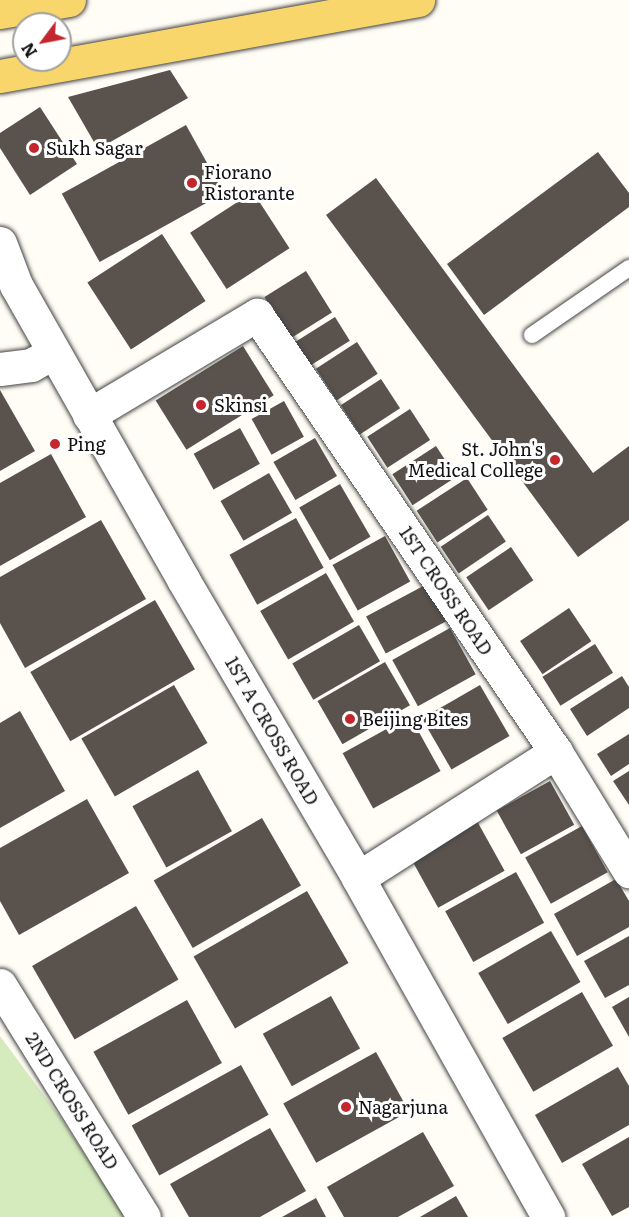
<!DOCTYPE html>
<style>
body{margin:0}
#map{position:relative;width:629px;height:1217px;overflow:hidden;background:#fffdf5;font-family:Literata,serif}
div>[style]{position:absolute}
.green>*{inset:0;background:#d5ebbd}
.building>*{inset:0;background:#5a524d;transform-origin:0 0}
.roads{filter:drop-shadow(0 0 2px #444) drop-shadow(0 0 2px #444)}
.service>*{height:16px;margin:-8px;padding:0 8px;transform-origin:8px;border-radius:8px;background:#fff}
.minor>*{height:33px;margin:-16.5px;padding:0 16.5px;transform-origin:16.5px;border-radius:16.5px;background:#fff}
.tertiary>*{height:33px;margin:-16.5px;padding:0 16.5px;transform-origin:16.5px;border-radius:16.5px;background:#fff}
.primary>*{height:33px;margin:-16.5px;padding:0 16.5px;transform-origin:16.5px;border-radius:16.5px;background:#f9d66b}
.dots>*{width:16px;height:16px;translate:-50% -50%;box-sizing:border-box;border:3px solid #fff;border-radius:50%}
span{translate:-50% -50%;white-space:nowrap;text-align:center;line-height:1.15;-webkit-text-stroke:6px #fff;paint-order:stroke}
.poi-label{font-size:18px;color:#111}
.left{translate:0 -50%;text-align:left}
.right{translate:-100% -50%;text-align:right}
.street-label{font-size:18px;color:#111}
.north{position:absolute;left:12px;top:12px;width:60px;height:60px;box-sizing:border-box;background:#fff;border:2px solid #a0a0a0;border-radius:50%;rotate:238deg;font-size:16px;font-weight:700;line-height:24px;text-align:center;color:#111}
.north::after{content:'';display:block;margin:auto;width:21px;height:27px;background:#c4262e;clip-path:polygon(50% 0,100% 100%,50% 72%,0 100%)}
</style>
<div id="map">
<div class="green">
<i style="clip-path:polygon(0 1036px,60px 1117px,126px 1217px,0 1217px)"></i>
</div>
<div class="building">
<i style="clip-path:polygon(170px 70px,188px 98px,98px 149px,68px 97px)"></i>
<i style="clip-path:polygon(40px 107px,77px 164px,30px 195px,0 148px,0 133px)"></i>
<i style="left:186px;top:125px;width:78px;height:142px;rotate:61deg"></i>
<i style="clip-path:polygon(598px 152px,629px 193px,629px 207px,484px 315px,447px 264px)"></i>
<i style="clip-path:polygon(376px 178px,593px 473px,629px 446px,629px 520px,578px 557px,326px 215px)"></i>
<i style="left:253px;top:192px;width:67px;height:75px;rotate:57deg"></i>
<i style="left:162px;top:234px;width:80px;height:89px;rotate:57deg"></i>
<i style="left:306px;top:271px;width:49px;height:49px;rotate:58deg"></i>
<i style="left:335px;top:317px;width:28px;height:47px;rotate:58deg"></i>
<i style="left:357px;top:342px;width:38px;height:49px;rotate:57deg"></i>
<i style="left:243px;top:346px;width:58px;height:103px;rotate:58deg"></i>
<i style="left:381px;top:379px;width:35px;height:48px;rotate:57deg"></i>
<i style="clip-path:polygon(0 390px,35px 451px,0 471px)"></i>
<i style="left:284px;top:401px;width:41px;height:37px;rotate:61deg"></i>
<i style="left:410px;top:409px;width:37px;height:51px;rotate:57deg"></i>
<i style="left:240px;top:428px;width:41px;height:53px;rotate:61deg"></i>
<i style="left:315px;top:438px;width:44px;height:48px;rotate:60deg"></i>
<i style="left:436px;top:446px;width:37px;height:52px;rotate:57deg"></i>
<i style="clip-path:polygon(51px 454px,86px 517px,0 566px,0 483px)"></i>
<i style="left:269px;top:473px;width:46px;height:56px;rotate:60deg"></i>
<i style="left:467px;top:478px;width:38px;height:60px;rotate:57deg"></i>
<i style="left:340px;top:484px;width:61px;height:47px;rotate:60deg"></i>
<i style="left:488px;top:515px;width:32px;height:57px;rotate:56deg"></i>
<i style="left:296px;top:518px;width:57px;height:76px;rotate:61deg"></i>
<i style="clip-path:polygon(101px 520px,146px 599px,25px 668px,0 623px,0 577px)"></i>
<i style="left:385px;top:536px;width:52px;height:60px;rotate:61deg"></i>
<i style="left:511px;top:547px;width:40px;height:54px;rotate:56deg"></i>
<i style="left:326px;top:573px;width:56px;height:76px;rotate:60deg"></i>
<i style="left:427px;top:584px;width:42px;height:69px;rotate:62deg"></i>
<i style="left:155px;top:600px;width:80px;height:144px;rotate:60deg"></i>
<i style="left:569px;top:608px;width:40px;height:59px;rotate:56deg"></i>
<i style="left:359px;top:625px;width:42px;height:77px;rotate:60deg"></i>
<i style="left:450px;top:628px;width:53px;height:66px;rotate:61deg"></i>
<i style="left:595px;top:644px;width:34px;height:62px;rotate:58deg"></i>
<i style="left:385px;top:662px;width:50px;height:78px;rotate:60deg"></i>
<i style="clip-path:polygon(622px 676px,629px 687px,629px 708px,587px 736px,570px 709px)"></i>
<i style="left:174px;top:685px;width:67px;height:107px;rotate:60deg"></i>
<i style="left:480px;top:685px;width:59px;height:67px;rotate:60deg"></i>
<i style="clip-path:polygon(20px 711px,65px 791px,0 828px,0 723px)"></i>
<i style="left:410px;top:716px;width:63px;height:77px;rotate:61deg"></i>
<i style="clip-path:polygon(629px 734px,629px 764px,611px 776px,597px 754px)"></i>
<i style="left:198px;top:770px;width:70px;height:75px;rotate:61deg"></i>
<i style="clip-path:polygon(629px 771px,629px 805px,613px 781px)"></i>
<i style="left:550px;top:781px;width:50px;height:61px;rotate:61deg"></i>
<i style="clip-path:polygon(87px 799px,129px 873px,19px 935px,0 901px,0 848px)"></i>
<i style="left:262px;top:818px;width:78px;height:125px;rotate:60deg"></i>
<i style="left:477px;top:821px;width:57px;height:76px;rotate:61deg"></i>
<i style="left:582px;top:826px;width:53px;height:65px;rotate:61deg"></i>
<i style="left:516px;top:872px;width:58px;height:81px;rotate:61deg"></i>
<i style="clip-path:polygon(616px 879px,629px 901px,629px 927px,577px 956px,554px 914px)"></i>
<i style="left:307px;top:891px;width:83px;height:131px;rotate:60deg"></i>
<i style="left:136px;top:906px;width:85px;height:120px;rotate:60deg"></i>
<i style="left:551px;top:931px;width:59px;height:84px;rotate:60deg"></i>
<i style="clip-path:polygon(629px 936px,629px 985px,605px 998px,584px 961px)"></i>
<i style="left:582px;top:992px;width:62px;height:92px;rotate:60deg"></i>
<i style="left:331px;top:996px;width:60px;height:78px;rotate:61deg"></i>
<i style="clip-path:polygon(629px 997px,629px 1037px,612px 1007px)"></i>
<i style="left:187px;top:1000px;width:72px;height:107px;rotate:61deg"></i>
<i style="left:376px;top:1052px;width:68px;height:106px;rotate:61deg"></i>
<i style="left:241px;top:1065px;width:57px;height:125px;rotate:61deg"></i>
<i style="clip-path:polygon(618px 1067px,629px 1086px,629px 1125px,562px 1163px,535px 1115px)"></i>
<i style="clip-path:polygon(270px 1128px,306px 1191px,260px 1217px,189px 1217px,170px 1184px)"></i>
<i style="clip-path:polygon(423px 1132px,454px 1186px,398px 1217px,344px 1217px,327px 1187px)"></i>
<i style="clip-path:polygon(629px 1137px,629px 1207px,612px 1216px,582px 1164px)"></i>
<i style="clip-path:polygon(456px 1196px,468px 1217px,420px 1217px)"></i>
<i style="clip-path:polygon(316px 1198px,326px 1217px,282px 1217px)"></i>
</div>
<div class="roads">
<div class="service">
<i style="left:532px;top:335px;width:118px;rotate:-34.6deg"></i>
</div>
<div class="minor">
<i style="left:0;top:369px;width:31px;rotate:-7deg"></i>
<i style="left:31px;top:365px;width:26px;rotate:-29deg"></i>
<i style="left:89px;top:415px;width:196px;rotate:-30.8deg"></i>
<i style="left:257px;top:315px;width:529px;rotate:55.62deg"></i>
<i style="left:556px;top:752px;width:140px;rotate:58.5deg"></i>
<i style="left:358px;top:878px;width:235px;rotate:-32.5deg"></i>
<i style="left:0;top:985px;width:273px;rotate:58.2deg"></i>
</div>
<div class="tertiary">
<i style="left:0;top:243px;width:45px;rotate:69.1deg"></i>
<i style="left:16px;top:285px;width:340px;rotate:60.4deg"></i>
<i style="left:184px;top:581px;width:344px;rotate:59.6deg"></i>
<i style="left:358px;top:878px;width:389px;rotate:60.7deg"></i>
</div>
<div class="primary">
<i style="left:0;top:12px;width:70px;rotate:-9.9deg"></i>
<i style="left:0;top:76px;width:425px;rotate:-10.3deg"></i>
</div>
</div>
<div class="dots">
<i style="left:34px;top:148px;background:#c4262e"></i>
<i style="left:192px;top:183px;background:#c4262e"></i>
<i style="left:201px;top:405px;background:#c4262e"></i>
<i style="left:55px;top:444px;background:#c4262e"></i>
<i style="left:555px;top:460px;background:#c4262e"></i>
<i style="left:350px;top:719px;background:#c4262e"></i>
<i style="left:346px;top:1107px;background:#c4262e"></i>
</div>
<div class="poi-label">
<span class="left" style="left:46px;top:148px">Sukh Sagar</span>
<span class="left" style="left:204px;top:183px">Fiorano<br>Ristorante</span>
<span class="left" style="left:214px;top:405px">Skinsi</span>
<span class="left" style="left:67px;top:444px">Ping</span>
<span class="right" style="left:543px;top:460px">St. John's<br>Medical College</span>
<span class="left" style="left:362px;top:719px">Beijing Bites</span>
<span class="left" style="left:358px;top:1107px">Nagarjuna</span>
</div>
<div class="street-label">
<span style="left:446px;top:591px;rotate:56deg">1ST CROSS ROAD</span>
<span style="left:272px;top:731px;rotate:60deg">1ST A CROSS ROAD</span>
<span style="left:72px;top:1101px;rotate:58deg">2ND CROSS ROAD</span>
</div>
<div class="north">N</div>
</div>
